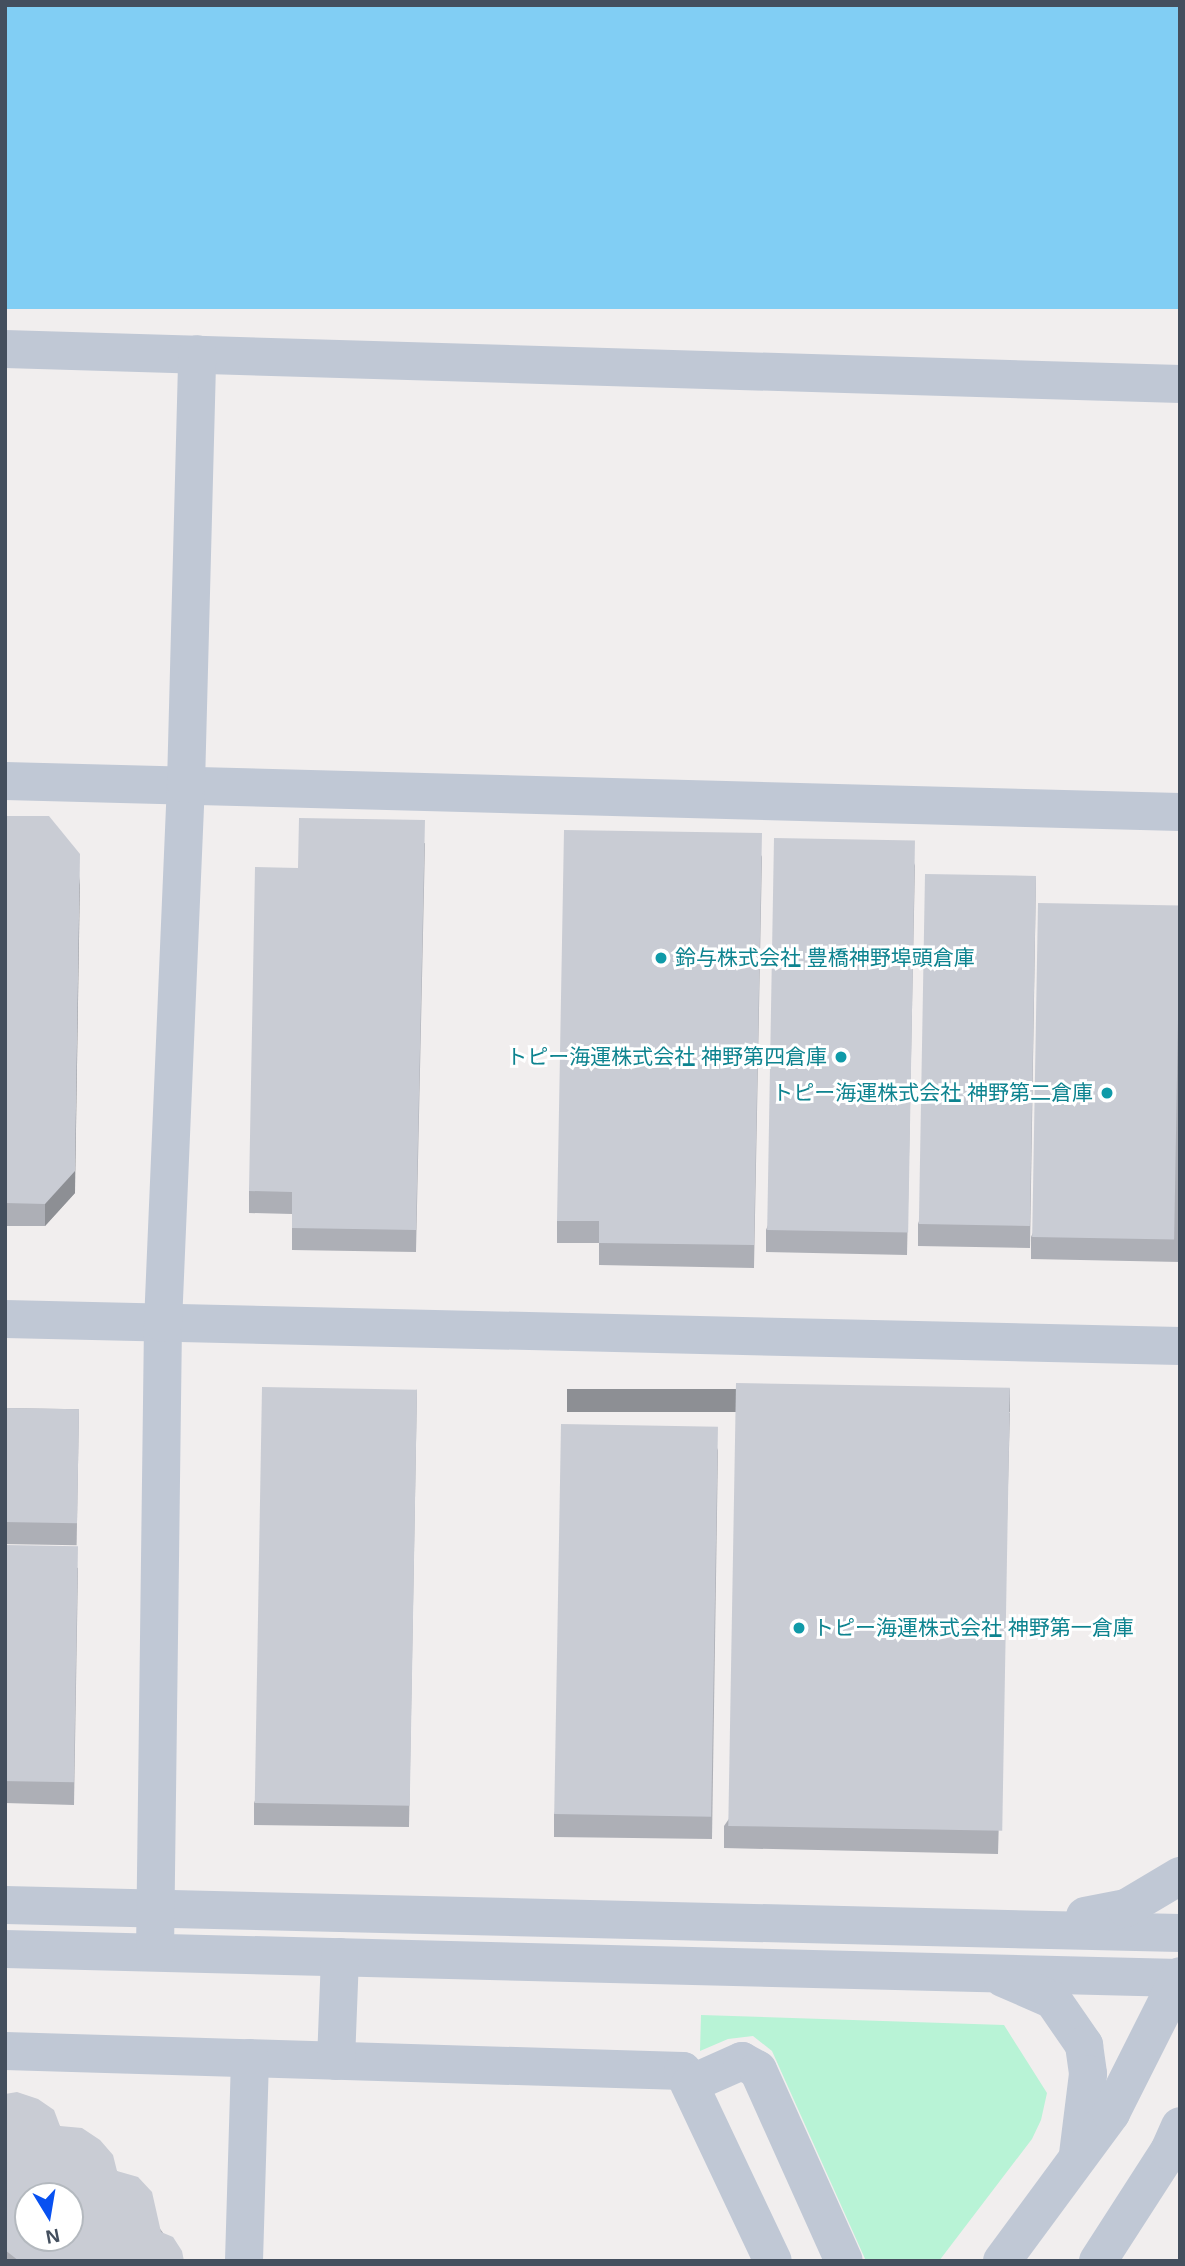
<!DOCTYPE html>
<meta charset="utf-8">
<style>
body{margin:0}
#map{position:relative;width:1185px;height:2266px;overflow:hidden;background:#f1eeee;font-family:Arial,"Noto Sans JP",sans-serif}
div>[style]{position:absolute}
.green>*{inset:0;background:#b8f3d6}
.water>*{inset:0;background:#81cef4;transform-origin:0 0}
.minor>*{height:38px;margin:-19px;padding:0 19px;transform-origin:19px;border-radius:19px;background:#c0c8d5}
.wall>*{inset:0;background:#adafb6;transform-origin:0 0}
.shaded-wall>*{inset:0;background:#8d8f94;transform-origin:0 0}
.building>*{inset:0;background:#c9ccd4;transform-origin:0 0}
.dots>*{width:19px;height:19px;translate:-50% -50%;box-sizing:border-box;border:4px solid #fff;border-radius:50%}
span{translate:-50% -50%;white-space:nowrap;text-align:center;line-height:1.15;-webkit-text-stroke:6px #fff;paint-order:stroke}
.culture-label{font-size:21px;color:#0d838f}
.left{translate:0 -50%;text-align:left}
.right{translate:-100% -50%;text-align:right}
.frame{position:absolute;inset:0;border:7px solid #444f5e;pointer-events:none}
.north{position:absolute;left:14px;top:2182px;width:70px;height:70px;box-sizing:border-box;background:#fff;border:2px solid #b4b9bf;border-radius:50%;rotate:169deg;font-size:19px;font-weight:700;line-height:28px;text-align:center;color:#444f5e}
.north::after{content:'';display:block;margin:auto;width:24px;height:32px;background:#0851f1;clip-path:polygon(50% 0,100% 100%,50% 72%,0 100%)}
</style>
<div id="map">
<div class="green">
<i style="clip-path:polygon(701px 2015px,1004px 2025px,1047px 2093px,1041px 2120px,1032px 2139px,939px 2261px,866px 2261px,772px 2051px,753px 2036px,728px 2039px,700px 2051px)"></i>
</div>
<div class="water">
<i style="left:5px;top:5px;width:1175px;height:304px"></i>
</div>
<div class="minor">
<i style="left:5px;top:349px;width:1176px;rotate:1.71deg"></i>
<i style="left:5px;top:781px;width:1175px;rotate:1.51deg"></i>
<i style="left:5px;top:1319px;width:1175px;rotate:1.32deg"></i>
<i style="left:5px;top:1905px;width:1175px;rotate:1.37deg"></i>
<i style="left:1085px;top:1916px;width:42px;rotate:-11deg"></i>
<i style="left:1126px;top:1908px;width:63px;rotate:-30.7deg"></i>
<i style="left:5px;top:1949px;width:1175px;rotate:1.41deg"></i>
<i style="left:155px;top:1952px;width:629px;rotate:-89.27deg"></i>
<i style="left:163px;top:1323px;width:539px;rotate:-87.56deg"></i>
<i style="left:186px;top:784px;width:430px;rotate:-88.5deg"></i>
<i style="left:1003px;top:1978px;width:55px;rotate:23.7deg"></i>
<i style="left:1053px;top:2000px;width:55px;rotate:55.4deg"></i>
<i style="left:1084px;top:2045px;width:29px;rotate:82deg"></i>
<i style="left:1088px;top:2074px;width:81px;rotate:97.1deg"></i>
<i style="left:5px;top:2051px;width:678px;rotate:1.69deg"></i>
<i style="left:683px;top:2071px;width:210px;rotate:64.7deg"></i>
<i style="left:336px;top:2061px;width:104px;rotate:-87.8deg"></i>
<i style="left:690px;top:2084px;width:57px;rotate:-23.9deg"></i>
<i style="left:742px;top:2061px;width:18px;rotate:29deg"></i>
<i style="left:758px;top:2070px;width:209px;rotate:65.8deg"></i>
<i style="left:244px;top:2261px;width:203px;rotate:-88.3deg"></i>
<i style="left:1002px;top:2261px;width:184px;rotate:-53.6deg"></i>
<i style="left:1111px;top:2113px;width:153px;rotate:-63.3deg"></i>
<i style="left:1098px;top:2261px;width:131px;rotate:-57.2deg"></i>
<i style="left:1169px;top:2151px;width:27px;rotate:-66deg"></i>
</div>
<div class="wall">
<i style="clip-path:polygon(5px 816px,75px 1193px,45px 1226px,5px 1226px)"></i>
<i style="clip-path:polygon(425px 843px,416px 1252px,292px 1250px,292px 1214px,249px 1213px,249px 1191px,298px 868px)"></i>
<i style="clip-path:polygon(762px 855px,754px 1268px,599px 1265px,599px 1243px,557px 1243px,557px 1221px)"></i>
<i style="clip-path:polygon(915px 863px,907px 1255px,766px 1252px,766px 1230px)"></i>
<i style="clip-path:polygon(1036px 876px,1030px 1248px,918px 1246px,918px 1224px)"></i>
<i style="clip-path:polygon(1180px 905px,1180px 1262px,1031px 1259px,1031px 1237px)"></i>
<i style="clip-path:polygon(417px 1389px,409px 1827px,254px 1825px,254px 1803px)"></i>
<i style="left:5px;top:1408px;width:74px;height:136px;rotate:1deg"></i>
<i style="clip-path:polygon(1010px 1412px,998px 1854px,724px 1848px,724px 1826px)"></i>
<i style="clip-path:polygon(718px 1448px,712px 1839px,554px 1837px,554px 1814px)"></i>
<i style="clip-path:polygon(5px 1545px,78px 1568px,74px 1805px,5px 1803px)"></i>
<i style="clip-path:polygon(5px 2094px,60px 2126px,117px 2171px,184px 2261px,5px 2261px)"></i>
</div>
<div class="shaded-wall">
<i style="clip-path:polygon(80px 876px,75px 1193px,45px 1226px,45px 1204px)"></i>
<i style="left:1010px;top:1389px;width:23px;height:443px;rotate:90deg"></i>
</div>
<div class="building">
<i style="clip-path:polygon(5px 816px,49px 816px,80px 854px,75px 1171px,45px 1204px,5px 1203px)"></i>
<i style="clip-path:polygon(299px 818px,425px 820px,416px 1230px,292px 1228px,292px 1192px,249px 1191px,255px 867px,298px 868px)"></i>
<i style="clip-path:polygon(564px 830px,762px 833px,754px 1245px,599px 1243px,599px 1221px,557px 1221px)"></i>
<i style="left:774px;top:838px;width:141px;height:392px;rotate:1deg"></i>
<i style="left:925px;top:874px;width:111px;height:350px;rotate:1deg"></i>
<i style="left:1038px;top:903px;width:142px;height:334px;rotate:1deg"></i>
<i style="left:736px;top:1383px;width:274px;height:443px;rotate:1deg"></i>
<i style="left:262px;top:1387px;width:155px;height:416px;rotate:1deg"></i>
<i style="left:5px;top:1408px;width:74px;height:114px;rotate:1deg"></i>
<i style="left:561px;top:1424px;width:157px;height:390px;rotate:1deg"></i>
<i style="left:5px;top:1545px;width:73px;height:236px;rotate:1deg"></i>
<i style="clip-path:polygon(evenodd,17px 2092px,38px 2099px,54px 2110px,60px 2126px,82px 2128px,100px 2140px,113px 2155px,117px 2171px,138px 2177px,152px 2192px,161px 2232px,173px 2237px,182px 2251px,184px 2261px,19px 2261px,5px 2250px,5px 2094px,17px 2092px,28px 2196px,70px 2196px,70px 2238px,28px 2238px,28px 2196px)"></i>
</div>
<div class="dots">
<i style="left:661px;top:958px;background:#0f9aa8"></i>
<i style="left:841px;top:1057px;background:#0f9aa8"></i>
<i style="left:1107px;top:1093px;background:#0f9aa8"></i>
<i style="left:799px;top:1628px;background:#0f9aa8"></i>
</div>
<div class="culture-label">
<span class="left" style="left:675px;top:958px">鈴与株式会社 豊橋神野埠頭倉庫</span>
<span class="right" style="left:827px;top:1057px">トピー海運株式会社 神野第四倉庫</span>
<span class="right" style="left:1093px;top:1093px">トピー海運株式会社 神野第二倉庫</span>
<span class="left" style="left:813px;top:1628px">トピー海運株式会社 神野第一倉庫</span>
</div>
<div class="frame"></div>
<div class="north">N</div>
</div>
